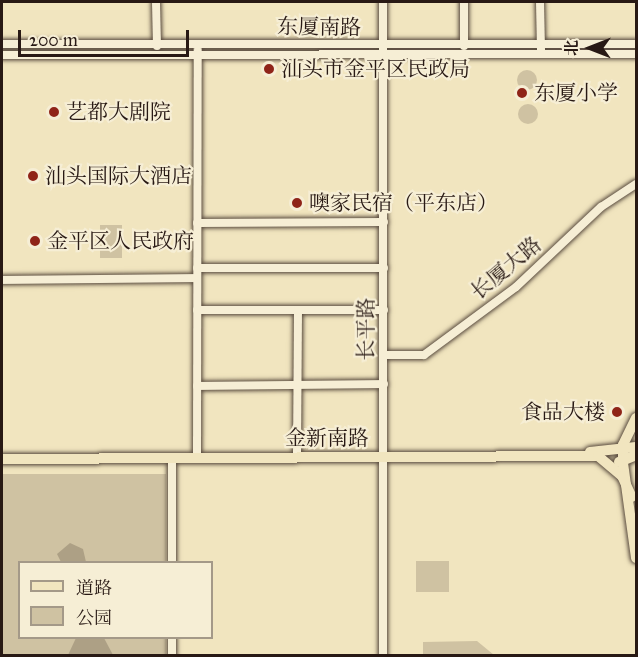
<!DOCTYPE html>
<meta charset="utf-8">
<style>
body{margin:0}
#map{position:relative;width:638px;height:657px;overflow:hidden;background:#f1e5bf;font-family:"IM FELL Great Primer","Noto Serif SC",serif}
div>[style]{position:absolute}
.green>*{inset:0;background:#cfc2a2;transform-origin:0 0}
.round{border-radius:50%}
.water>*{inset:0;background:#ada085}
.roads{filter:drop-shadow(0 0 2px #5a4c3f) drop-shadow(0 0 2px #5a4c3f)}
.minor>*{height:8px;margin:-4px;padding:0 4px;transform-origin:4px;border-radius:4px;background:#f6eed5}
.major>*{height:10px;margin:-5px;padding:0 5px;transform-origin:5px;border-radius:5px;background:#f1e5bf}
.dots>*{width:16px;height:16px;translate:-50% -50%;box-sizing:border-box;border:3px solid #f6eed5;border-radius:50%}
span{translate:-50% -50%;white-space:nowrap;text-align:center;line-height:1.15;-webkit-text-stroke:4.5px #f6eed5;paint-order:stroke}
.street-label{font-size:21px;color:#281914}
.poi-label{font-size:21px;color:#281914}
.left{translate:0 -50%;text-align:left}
.right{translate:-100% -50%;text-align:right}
.frame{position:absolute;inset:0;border:3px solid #281914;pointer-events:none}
.legend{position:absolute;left:18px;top:561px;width:195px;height:78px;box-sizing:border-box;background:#f6eed5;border:2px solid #a49988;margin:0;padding:8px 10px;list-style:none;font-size:18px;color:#281914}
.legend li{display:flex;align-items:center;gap:12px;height:30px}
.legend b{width:30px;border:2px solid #a49988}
.north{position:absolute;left:560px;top:18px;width:60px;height:60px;-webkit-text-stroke:4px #f6eed5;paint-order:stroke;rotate:270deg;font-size:16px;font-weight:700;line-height:24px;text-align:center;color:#281914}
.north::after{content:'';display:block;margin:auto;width:21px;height:27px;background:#281914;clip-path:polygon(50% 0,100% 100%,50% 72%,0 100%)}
.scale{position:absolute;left:18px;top:30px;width:171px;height:27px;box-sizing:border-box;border:3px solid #281914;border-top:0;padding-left:8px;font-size:18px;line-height:21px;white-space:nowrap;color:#281914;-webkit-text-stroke:4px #f6eed5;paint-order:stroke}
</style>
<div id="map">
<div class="green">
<i class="round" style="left:517px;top:70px;width:20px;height:20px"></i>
<i class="round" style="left:518px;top:104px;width:20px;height:20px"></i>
<i style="left:100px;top:225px;width:22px;height:33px"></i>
<i style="clip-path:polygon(2px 474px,166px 474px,166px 562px,20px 562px,20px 638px,166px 638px,166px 655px,2px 656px)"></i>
<i style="left:416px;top:561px;width:33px;height:31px"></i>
<i style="clip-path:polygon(477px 641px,494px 655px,423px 655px,423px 642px)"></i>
</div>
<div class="water">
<i style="clip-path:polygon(70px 543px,83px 549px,86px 562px,61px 562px,57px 554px)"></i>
<i style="clip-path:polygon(76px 638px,104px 638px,113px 655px,68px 655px)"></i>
</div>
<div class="roads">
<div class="minor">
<i style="left:156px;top:2px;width:44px;rotate:88.7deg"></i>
<i style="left:383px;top:2px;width:654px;rotate:90deg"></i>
<i style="left:540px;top:2px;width:49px;rotate:88.8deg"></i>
<i style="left:2px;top:44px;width:634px"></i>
<i style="left:464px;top:46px;width:44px;rotate:-90deg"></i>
<i style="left:2px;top:55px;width:634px;rotate:-0.09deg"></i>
<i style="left:197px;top:223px;width:187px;rotate:-0.3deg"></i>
<i style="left:197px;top:268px;width:187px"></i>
<i style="left:2px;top:280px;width:195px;rotate:-0.6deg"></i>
<i style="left:197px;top:310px;width:187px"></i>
<i style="left:387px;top:355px;width:37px"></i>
<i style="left:424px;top:355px;width:114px;rotate:-36.5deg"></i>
<i style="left:516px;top:287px;width:117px;rotate:-43.3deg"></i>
<i style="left:601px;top:207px;width:42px;rotate:-33.3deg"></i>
<i style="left:197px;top:386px;width:187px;rotate:-0.6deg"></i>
<i style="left:297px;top:454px;width:144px;rotate:-89.6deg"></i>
<i style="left:197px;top:455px;width:405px;rotate:-89.9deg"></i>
<i style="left:172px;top:562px;width:104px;rotate:-90deg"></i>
<i style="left:172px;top:656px;width:18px;rotate:-90deg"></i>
</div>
<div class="major">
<i style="left:636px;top:418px;width:30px;rotate:116deg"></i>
<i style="left:623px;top:445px;width:18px;rotate:90deg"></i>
<i style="left:623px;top:463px;width:96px;rotate:82.2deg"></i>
<i style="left:590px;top:452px;width:46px;rotate:-6.2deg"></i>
<i style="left:2px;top:459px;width:596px;rotate:-0.29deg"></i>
<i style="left:598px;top:456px;width:31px;rotate:40deg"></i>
<i style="left:622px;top:476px;width:23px;rotate:65deg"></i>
<i style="left:619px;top:462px;width:18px;rotate:-22deg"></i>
</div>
</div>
<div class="dots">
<i style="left:269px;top:69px;background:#8f2418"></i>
<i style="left:522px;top:93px;background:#8f2418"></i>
<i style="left:54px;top:112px;background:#8f2418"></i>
<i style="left:33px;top:176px;background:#8f2418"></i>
<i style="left:297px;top:203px;background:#8f2418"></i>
<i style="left:35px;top:241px;background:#8f2418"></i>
<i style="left:617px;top:412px;background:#8f2418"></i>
</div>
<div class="street-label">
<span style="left:319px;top:27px;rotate:1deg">东厦南路</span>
<span style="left:506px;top:268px;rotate:-40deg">长厦大路</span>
<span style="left:366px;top:329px;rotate:-90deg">长平路</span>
<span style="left:327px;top:438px">金新南路</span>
</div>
<div class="poi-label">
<span class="left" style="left:281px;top:69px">汕头市金平区民政局</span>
<span class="left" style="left:534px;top:93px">东厦小学</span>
<span class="left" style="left:66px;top:112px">艺都大剧院</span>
<span class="left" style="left:45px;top:176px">汕头国际大酒店</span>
<span class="left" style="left:309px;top:203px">噢家民宿（平东店）</span>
<span class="left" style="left:47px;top:241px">金平区人民政府</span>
<span class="right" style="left:605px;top:412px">食品大楼</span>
</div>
<div class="frame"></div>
<ul class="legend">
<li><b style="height:8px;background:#f1e5bf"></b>道路</li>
<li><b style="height:16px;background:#cfc2a2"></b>公园</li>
</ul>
<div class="north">北</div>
<div class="scale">200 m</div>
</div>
